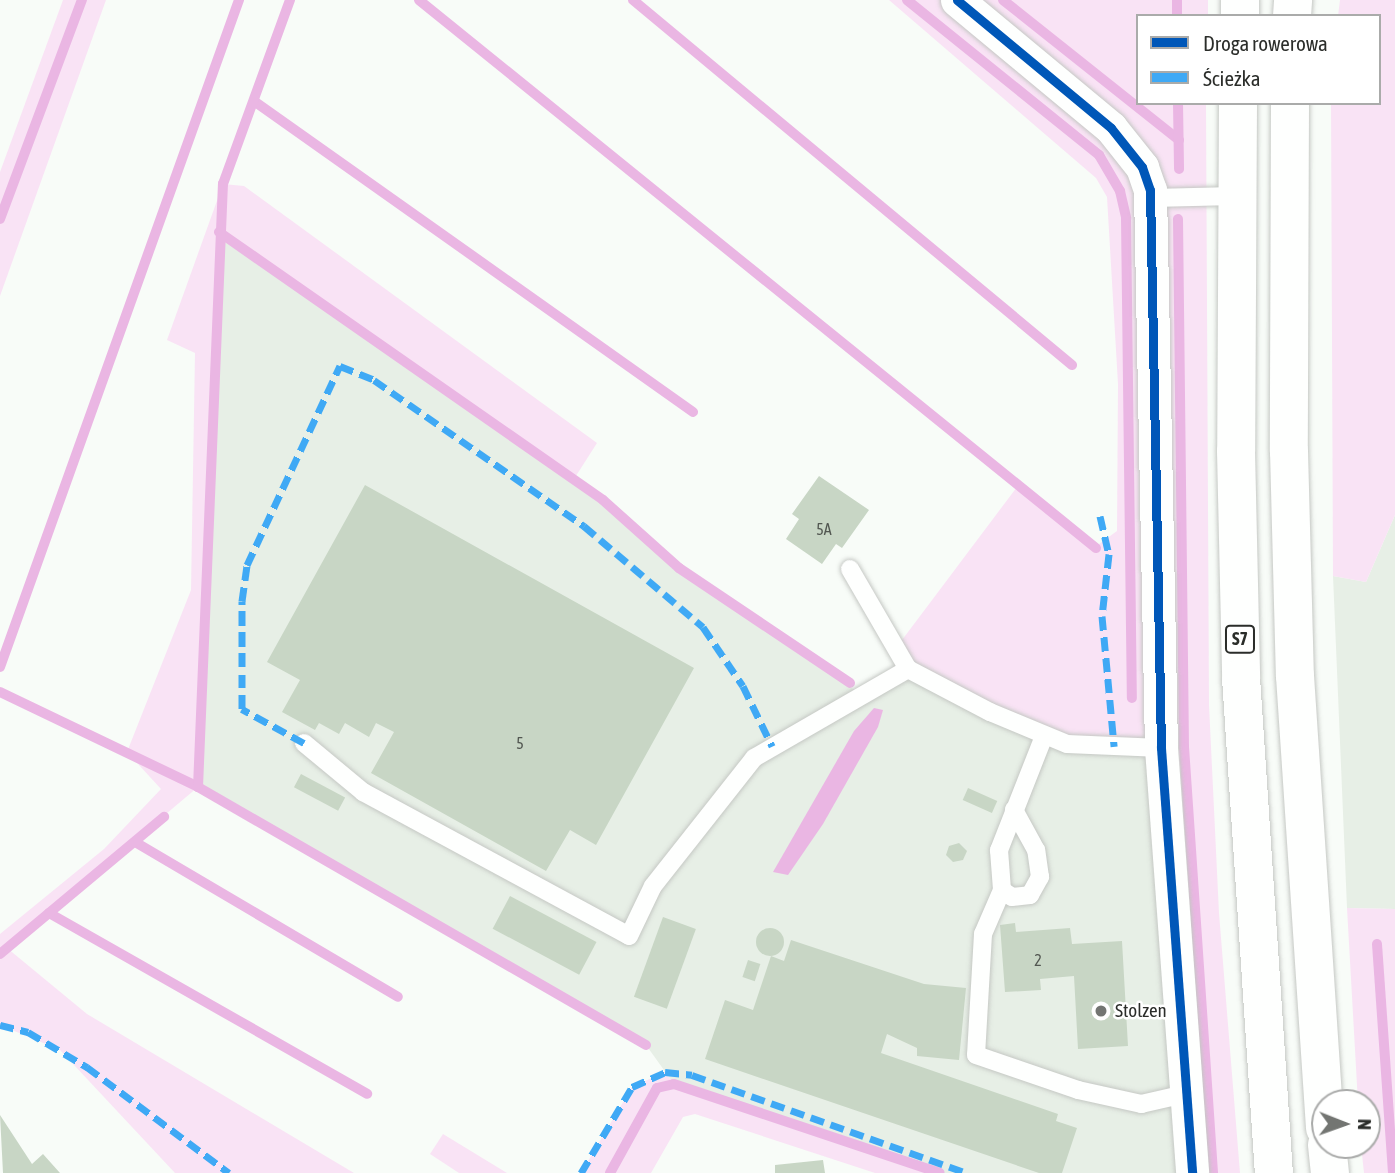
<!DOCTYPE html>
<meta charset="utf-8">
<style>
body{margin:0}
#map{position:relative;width:1395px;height:1173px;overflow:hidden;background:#f8fcf8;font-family:"Asap Condensed",sans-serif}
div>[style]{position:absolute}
.built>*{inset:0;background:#e7efe6}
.green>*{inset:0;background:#f9e3f5}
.water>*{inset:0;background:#eab6e3}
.stream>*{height:10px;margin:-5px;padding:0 5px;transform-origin:5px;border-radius:5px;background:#eab6e3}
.building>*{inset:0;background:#c8d6c5;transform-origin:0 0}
.round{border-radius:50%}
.roads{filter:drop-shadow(0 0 2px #c5c8c4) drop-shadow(0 0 2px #c5c8c4)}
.lane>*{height:18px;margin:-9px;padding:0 9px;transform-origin:9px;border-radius:9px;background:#fefffe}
.street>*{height:33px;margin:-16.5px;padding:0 16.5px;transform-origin:16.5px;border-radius:16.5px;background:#fefffe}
.highway>*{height:38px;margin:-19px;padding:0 19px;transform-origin:19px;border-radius:19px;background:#fefffe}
.quiet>*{height:7px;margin-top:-3.5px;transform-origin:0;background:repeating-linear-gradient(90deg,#3fa9f5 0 14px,transparent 0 21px)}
.cycleway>*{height:9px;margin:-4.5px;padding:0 4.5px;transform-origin:4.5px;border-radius:4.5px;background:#0057b8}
.dots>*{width:19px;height:19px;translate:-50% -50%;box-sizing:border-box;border:4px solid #fff;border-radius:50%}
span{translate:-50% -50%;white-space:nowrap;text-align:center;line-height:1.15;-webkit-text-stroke:5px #fff;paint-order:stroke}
.number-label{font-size:16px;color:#525751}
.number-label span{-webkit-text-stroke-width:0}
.shield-label span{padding:2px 5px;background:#fff;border:2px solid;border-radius:5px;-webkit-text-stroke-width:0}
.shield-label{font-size:18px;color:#2b2d2a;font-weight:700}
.poi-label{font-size:19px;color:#2b2d2a}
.left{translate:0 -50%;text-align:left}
.legend{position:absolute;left:1136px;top:14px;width:245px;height:91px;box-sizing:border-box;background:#fff;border:2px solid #aaabaa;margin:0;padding:9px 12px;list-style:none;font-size:21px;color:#2b2d2a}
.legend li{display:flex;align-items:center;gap:14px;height:35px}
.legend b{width:35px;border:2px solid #aaabaa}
.north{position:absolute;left:1311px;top:1089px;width:70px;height:70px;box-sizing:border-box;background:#fff;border:2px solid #aaabaa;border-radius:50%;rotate:91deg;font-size:19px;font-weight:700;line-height:28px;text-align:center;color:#2b2d2a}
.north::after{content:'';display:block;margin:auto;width:24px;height:32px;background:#737572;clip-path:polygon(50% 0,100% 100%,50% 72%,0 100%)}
</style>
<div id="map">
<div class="built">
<i style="clip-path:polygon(219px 232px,603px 500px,679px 568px,859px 693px,893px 674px,1161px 748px,1192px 1173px,940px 1173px,674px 1084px,646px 1045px,198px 787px)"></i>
<i style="clip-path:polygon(1395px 515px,1395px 909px,1347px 908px,1333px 576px,1366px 582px)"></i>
</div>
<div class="green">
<i style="clip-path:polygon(63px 0,106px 0,0 296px,0 172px)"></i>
<i style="clip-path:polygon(889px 0,1208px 0,1208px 16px,1138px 16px,1138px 103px,1206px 103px,1209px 705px,1219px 913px,1240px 1173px,1192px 1173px,1161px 749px,1090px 746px,908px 669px,896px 648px,1017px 487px,1095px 547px,1117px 531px,1118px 384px,1107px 197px,1096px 178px)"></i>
<i style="clip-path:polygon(1340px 0,1395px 0,1395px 515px,1366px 582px,1333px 576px,1331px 103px,1379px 103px,1379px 16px,1338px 16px)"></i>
<i style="clip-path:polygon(223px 184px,244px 186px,597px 443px,574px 479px,219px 232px,198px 787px,7px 948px,87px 1014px,354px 1173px,175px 1173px,60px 1050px,0 1025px,0 934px,104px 849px,161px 789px,127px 752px,191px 590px,195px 353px,167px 340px)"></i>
<i style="clip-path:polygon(1347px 908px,1395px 909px,1395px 1173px,1364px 1173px,1361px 1145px,1367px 1145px,1367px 1103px,1358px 1103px)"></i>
<i style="clip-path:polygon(665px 1072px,674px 1084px,940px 1173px,875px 1173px,695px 1114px,683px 1117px,651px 1173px,581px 1173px,632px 1087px)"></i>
<i style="clip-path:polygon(443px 1134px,507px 1173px,459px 1173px,430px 1154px)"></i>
</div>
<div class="water">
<i style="clip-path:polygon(874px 708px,883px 710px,878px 727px,823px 824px,788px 875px,773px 872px,854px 731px)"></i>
</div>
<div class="stream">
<i style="left:419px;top:0;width:871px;rotate:38.99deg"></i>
<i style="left:633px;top:0;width:571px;rotate:39.74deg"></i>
<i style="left:907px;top:0;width:247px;rotate:38.9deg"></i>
<i style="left:1099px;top:155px;width:42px;rotate:59.7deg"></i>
<i style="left:1120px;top:191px;width:28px;rotate:77deg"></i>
<i style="left:1126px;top:218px;width:480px;rotate:89.3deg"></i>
<i style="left:1003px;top:0;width:225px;rotate:38.5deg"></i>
<i style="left:1177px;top:0;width:16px;rotate:90deg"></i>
<i style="left:254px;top:101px;width:538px;rotate:35.31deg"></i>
<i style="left:1178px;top:103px;width:66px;rotate:89.1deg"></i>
<i style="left:0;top:219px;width:234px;rotate:-69.5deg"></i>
<i style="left:1178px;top:219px;width:528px;rotate:89.35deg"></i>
<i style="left:1184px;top:747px;width:427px;rotate:86.1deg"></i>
<i style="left:219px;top:232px;width:468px;rotate:34.9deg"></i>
<i style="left:603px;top:500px;width:102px;rotate:41.8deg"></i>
<i style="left:679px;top:568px;width:206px;rotate:33.9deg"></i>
<i style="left:0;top:667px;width:709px;rotate:-70.29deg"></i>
<i style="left:0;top:692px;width:220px;rotate:25.6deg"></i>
<i style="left:198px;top:787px;width:517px;rotate:29.94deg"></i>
<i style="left:198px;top:787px;width:604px;rotate:-87.63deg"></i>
<i style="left:223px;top:184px;width:196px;rotate:-70deg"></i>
<i style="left:135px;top:842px;width:305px;rotate:30.5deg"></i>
<i style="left:49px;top:913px;width:366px;rotate:29.6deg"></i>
<i style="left:1377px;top:944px;width:230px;rotate:86deg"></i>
<i style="left:0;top:954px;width:214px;rotate:-39.9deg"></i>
<i style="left:610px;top:1173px;width:97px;rotate:-61.1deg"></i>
<i style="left:657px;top:1088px;width:17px;rotate:-13deg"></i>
<i style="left:674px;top:1084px;width:280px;rotate:18.5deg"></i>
</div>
<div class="building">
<i style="clip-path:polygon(819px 476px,869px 510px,842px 548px,836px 544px,822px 564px,786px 539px,799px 519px,792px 514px)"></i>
<i style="clip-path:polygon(365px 485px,694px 668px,596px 845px,570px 830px,546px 871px,371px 773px,394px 732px,376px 723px,369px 737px,345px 723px,339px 734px,319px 723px,315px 730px,282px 712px,300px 680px,267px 662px)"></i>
<i style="left:301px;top:774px;width:50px;height:15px;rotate:28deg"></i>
<i style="left:968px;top:788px;width:32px;height:13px;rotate:24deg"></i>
<i style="clip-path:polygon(959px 843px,967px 851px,963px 860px,953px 862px,946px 855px,949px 846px)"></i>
<i style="left:510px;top:896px;width:98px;height:37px;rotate:28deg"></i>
<i style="left:663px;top:917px;width:35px;height:85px;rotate:20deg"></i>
<i style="clip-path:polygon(1015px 923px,1016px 932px,1070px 928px,1072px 944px,1122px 941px,1128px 1046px,1078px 1049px,1074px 976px,1040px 979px,1041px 990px,1005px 992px,1000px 925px)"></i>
<i class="round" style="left:756px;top:928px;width:28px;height:28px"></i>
<i style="clip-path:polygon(791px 940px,924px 984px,966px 988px,959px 1060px,917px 1056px,917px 1048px,887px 1034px,881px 1053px,1058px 1114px,1056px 1121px,1077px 1128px,1062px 1173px,1039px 1173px,705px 1059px,725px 1000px,753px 1010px,771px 956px,784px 961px)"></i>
<i style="left:748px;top:960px;width:13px;height:18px;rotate:18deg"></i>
<i style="clip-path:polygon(0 1115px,32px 1164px,43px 1154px,60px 1173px,3px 1173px)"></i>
<i style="clip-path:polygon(823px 1160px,825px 1173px,775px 1173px,775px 1165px)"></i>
</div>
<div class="roads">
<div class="lane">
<i style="left:1151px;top:198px;width:85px;rotate:-1.3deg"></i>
<i style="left:850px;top:569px;width:116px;rotate:59.9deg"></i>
<i style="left:908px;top:669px;width:93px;rotate:27.7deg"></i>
<i style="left:990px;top:712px;width:83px;rotate:22.6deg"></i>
<i style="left:1067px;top:744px;width:94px;rotate:2.4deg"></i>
<i style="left:1044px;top:736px;width:123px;rotate:111.5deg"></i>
<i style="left:999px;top:850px;width:40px;rotate:85.7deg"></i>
<i style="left:1002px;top:890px;width:48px;rotate:113.4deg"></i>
<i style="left:983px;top:934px;width:121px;rotate:93.3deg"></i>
<i style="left:976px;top:1055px;width:108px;rotate:18.9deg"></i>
<i style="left:1078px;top:1090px;width:65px;rotate:12.5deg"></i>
<i style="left:1141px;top:1104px;width:45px;rotate:-12.8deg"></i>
<i style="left:304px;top:743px;width:77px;rotate:39.7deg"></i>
<i style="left:363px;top:792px;width:302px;rotate:28.4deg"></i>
<i style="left:629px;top:936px;width:55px;rotate:-64.4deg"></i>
<i style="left:653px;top:886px;width:163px;rotate:-51.7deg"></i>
<i style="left:754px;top:758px;width:178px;rotate:-30deg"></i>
<i style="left:1002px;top:890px;width:12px;rotate:35deg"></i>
<i style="left:1012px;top:897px;width:18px;rotate:-6deg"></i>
<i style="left:1030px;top:895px;width:21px;rotate:-61deg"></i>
<i style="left:1040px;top:877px;width:27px;rotate:-98deg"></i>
<i style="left:1036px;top:850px;width:46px;rotate:-118.8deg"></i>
</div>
<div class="street">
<i style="left:957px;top:0;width:200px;rotate:39.7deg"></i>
<i style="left:1111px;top:128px;width:50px;rotate:51.5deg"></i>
<i style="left:1142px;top:167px;width:24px;rotate:71deg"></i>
<i style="left:1150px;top:190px;width:558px;rotate:88.87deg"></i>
<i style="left:1161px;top:748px;width:426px;rotate:85.8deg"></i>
</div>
<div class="highway">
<i style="left:1240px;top:16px;width:16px;rotate:-90deg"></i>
<i style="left:1292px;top:16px;width:16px;rotate:-86deg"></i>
<i style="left:1238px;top:103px;width:348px;rotate:90.3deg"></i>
<i style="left:1236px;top:451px;width:227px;rotate:88.7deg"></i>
<i style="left:1241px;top:678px;width:496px;rotate:86.2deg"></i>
<i style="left:1290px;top:103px;width:348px;rotate:90.2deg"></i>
<i style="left:1289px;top:451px;width:225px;rotate:88.5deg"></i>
<i style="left:1295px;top:676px;width:453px;rotate:86.2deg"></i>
<i style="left:1327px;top:1145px;width:28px;rotate:84deg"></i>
</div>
</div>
<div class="quiet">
<i style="left:1100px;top:516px;width:39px;rotate:77deg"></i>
<i style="left:1109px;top:554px;width:62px;rotate:96.4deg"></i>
<i style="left:1102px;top:616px;width:131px;rotate:84.7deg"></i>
<i style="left:304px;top:743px;width:71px;rotate:-151.3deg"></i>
<i style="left:242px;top:709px;width:108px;rotate:-90deg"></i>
<i style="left:242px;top:601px;width:36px;rotate:-82deg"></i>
<i style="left:247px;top:565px;width:220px;rotate:-65deg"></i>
<i style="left:340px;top:366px;width:37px;rotate:22deg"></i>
<i style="left:374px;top:380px;width:256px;rotate:34.8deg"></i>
<i style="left:584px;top:526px;width:156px;rotate:40.3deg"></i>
<i style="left:703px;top:627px;width:71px;rotate:55.9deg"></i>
<i style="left:743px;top:686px;width:67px;rotate:64.2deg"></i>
<i style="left:0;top:1025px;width:29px;rotate:14deg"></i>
<i style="left:28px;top:1032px;width:69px;rotate:30.7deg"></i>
<i style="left:87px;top:1067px;width:177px;rotate:36.7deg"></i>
<i style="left:581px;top:1173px;width:100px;rotate:-59.3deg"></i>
<i style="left:632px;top:1087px;width:36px;rotate:-24deg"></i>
<i style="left:665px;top:1072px;width:27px;rotate:6deg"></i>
<i style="left:692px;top:1075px;width:292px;rotate:19.6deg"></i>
</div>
<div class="cycleway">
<i style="left:957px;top:0;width:200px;rotate:39.7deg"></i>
<i style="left:1111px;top:128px;width:50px;rotate:51.5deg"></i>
<i style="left:1142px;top:167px;width:24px;rotate:71deg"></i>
<i style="left:1150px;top:190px;width:558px;rotate:88.87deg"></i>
<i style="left:1161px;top:748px;width:426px;rotate:85.8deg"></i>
</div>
<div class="dots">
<i style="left:1101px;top:1011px;background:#737572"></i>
</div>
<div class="number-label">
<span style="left:824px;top:529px">5A</span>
<span style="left:520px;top:743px">5</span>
<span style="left:1038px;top:960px">2</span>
</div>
<div class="shield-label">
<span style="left:1240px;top:639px">S7</span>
</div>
<div class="poi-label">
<span class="left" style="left:1115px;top:1011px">Stolzen</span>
</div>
<ul class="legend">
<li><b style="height:9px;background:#0057b8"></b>Droga rowerowa</li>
<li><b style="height:9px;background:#3fa9f5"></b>Ścieżka</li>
</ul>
<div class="north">N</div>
</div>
